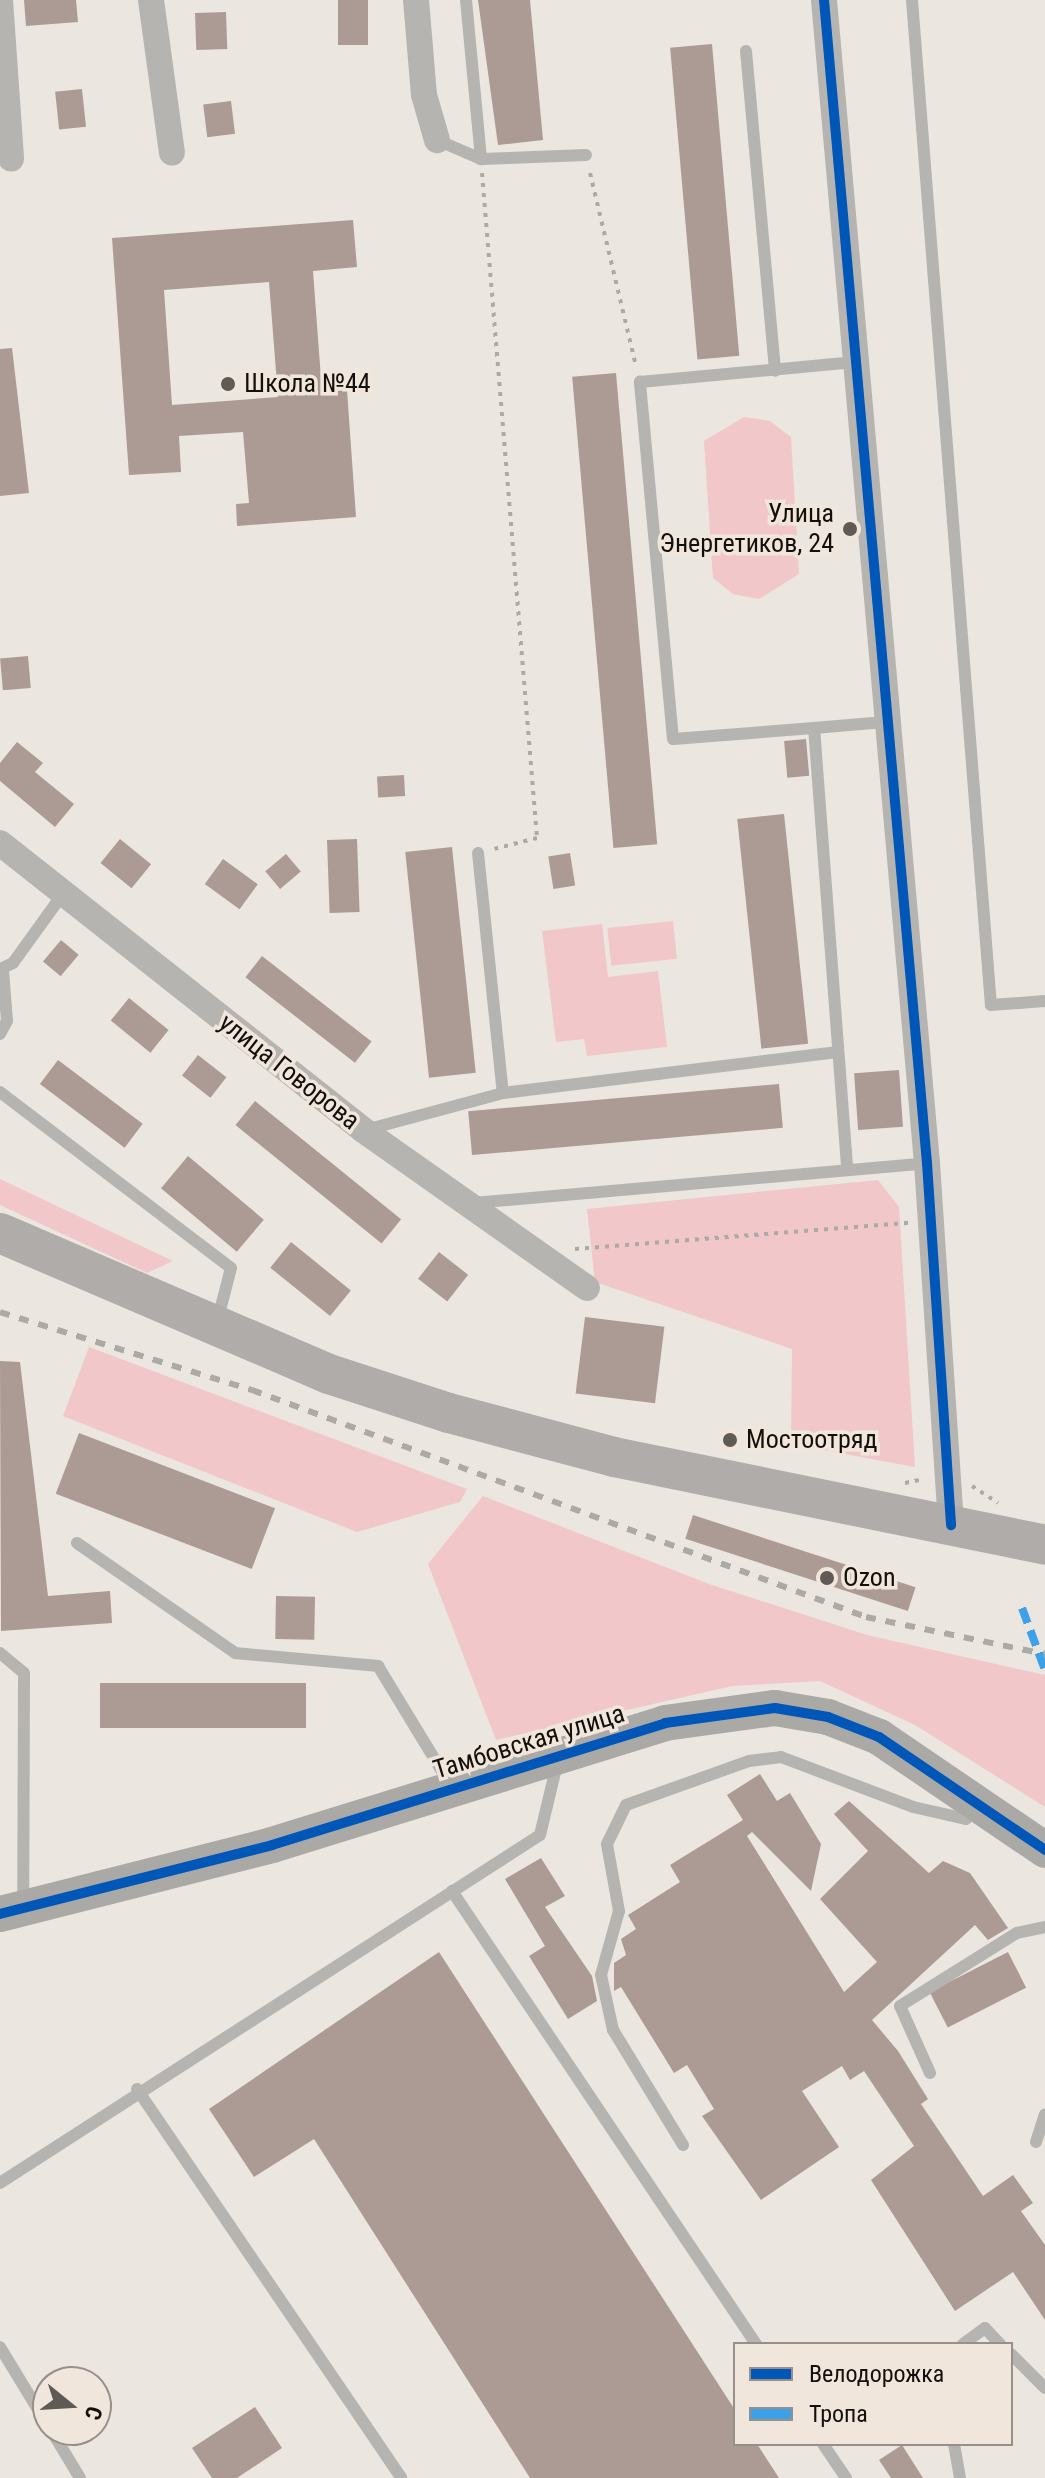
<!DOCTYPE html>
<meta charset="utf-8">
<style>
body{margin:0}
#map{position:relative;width:1045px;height:2478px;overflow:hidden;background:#ece6e0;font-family:"Roboto Condensed",sans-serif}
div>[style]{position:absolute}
.green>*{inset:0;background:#f1c7c9;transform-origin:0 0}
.building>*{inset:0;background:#ac9b94;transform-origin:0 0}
.path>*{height:4px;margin-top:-2px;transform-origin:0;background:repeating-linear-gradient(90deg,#abaaa7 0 4px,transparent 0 10px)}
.lane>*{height:12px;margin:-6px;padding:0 6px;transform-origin:6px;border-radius:6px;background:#b5b4b1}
.street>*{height:26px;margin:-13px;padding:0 13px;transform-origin:13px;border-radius:13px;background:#b5b4b1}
.secondary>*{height:36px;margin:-18px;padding:0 18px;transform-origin:18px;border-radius:18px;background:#aba9a6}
.primary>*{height:40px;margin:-20px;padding:0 20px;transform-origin:20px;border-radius:20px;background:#afaca9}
.rail>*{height:6px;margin-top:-3px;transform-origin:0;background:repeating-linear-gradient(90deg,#acaaa7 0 10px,transparent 0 20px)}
.quiet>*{height:8px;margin-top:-4px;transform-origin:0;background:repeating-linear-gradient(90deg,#3da1e9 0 16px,transparent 0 24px)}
.cycleway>*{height:10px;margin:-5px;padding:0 5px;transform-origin:5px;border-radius:5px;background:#0057b8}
.dots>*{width:22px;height:22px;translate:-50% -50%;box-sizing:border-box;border:4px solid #f1e6db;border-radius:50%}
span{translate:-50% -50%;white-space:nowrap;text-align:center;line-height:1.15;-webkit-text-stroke:7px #f1e6db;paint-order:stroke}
.poi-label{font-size:26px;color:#130f0c}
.left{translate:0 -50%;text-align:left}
.right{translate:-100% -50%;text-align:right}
.street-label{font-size:26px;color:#130f0c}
.legend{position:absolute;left:733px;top:2342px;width:280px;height:104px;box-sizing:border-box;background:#f1e6db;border:2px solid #989088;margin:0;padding:10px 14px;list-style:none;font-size:24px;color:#130f0c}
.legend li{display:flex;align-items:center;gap:16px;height:40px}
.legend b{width:40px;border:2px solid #989088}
.north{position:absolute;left:32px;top:2366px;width:80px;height:80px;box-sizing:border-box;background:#f1e6db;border:2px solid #989088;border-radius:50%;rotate:108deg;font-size:22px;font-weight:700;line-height:32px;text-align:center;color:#130f0c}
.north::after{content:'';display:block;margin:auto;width:28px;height:36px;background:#5f5a56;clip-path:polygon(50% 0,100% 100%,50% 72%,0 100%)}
</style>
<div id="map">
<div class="green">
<i style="clip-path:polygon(744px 417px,770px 421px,791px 437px,799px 574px,759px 599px,733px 594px,713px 578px,704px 441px)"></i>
<i style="left:673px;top:921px;width:38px;height:66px;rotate:84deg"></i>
<i style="clip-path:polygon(602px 924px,608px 977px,658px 971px,667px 1047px,587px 1056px,584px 1039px,556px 1042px,542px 931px)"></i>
<i style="clip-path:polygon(0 1179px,173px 1261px,147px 1273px,0 1205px)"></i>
<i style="clip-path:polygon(878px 1180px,899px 1207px,915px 1467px,791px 1444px,792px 1349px,595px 1282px,587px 1209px)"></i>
<i style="clip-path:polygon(89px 1347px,467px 1489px,460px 1502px,357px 1532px,63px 1416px)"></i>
<i style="clip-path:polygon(483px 1496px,709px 1584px,867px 1635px,1045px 1675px,1045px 1807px,915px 1725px,820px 1681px,732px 1686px,496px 1740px,428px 1564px)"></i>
</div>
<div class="building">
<i style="clip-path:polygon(24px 0,76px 0,78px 22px,26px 26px)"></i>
<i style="left:338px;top:0;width:30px;height:45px"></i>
<i style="clip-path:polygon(478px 0,530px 0,543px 140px,498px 145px)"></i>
<i style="left:226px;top:12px;width:37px;height:31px;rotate:88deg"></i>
<i style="left:712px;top:44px;width:313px;height:42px;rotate:85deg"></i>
<i style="left:82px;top:89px;width:38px;height:27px;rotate:84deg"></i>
<i style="left:231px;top:101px;width:33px;height:28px;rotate:83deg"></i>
<i style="clip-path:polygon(evenodd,353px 220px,357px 267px,313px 271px,322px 392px,347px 390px,356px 517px,237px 526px,236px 504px,249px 503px,243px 432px,179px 436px,181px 472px,129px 475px,112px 238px,353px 220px,269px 282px,278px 397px,172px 405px,164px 290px,269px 282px)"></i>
<i style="clip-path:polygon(12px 348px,29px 493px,0 496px,0 349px)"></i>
<i style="left:616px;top:373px;width:473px;height:44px;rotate:85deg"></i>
<i style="left:28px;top:656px;width:32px;height:28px;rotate:85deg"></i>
<i style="left:806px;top:739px;width:37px;height:22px;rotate:85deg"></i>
<i style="clip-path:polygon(17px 742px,43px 763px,35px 772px,74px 804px,55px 827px,0 781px,0 763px)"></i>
<i style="left:404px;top:775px;width:21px;height:27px;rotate:87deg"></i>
<i style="left:784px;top:814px;width:231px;height:47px;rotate:84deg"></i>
<i style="left:120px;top:839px;width:40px;height:31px;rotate:39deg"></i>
<i style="left:357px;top:839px;width:73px;height:30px;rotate:88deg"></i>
<i style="left:452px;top:847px;width:227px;height:47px;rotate:84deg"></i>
<i style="left:570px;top:853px;width:33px;height:22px;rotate:81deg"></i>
<i style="left:286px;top:854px;width:23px;height:27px;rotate:50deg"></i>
<i style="left:223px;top:859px;width:43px;height:31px;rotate:36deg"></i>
<i style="left:61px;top:940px;width:23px;height:28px;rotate:40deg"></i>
<i style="left:262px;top:956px;width:139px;height:27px;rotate:38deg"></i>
<i style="left:129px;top:998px;width:51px;height:29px;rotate:39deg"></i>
<i style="left:198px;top:1055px;width:36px;height:26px;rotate:38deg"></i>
<i style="left:58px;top:1060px;width:106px;height:30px;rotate:37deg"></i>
<i style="left:899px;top:1070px;width:57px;height:45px;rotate:86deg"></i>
<i style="left:779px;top:1084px;width:44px;height:312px;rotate:85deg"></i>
<i style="left:255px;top:1101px;width:188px;height:31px;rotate:39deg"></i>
<i style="left:188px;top:1156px;width:99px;height:42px;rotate:40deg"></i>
<i style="left:291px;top:1242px;width:77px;height:33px;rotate:39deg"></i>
<i style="left:439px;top:1252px;width:37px;height:34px;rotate:38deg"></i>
<i style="left:585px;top:1317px;width:80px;height:77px;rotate:7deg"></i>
<i style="clip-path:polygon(0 1361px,20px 1362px,48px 1596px,110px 1591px,112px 1623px,1px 1631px)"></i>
<i style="left:79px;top:1433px;width:210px;height:65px;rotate:21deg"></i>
<i style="left:693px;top:1515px;width:234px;height:25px;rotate:18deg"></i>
<i style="left:276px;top:1596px;width:39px;height:43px;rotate:1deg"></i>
<i style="left:100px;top:1683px;width:206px;height:45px"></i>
<i style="clip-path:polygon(760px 1774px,777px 1801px,790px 1793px,821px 1844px,811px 1891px,752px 1832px,747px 1836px,844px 1992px,877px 1962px,820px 1899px,868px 1851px,834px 1814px,849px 1801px,929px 1873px,943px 1861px,970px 1873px,1008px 1928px,988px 1940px,975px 1925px,872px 2020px,898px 2051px,928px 2099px,921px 2104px,983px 2196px,1013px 2175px,1033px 2203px,1021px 2211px,1045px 2245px,1045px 2320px,1013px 2272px,955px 2311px,871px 2180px,914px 2146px,864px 2071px,850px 2080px,842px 2066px,802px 2091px,839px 2147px,761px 2200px,702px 2116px,714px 2109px,687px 2065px,674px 2073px,621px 1987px,614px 1991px,614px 1963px,626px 1955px,621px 1939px,636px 1929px,628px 1915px,680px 1882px,670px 1865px,743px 1820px,727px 1795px)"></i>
<i style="clip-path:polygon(541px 1858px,565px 1896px,545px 1907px,592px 1976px,597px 2001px,568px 2019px,529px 1956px,545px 1946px,505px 1879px)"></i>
<i style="clip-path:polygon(439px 1952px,735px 2410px,735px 2444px,757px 2444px,779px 2478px,530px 2478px,314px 2139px,254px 2177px,209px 2109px)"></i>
<i style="left:1008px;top:1952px;width:40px;height:88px;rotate:63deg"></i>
<i style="clip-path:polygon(255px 2407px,282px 2448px,237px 2478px,212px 2478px,192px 2448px)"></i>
<i style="clip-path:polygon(902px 2445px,923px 2478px,891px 2478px,879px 2460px)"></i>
</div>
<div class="path">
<i style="left:482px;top:173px;width:667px;rotate:85.27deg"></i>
<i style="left:537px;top:838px;width:44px;rotate:165.7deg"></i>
<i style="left:590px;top:173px;width:198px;rotate:76.6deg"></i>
<i style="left:575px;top:1249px;width:335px;rotate:-4.5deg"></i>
<i style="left:905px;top:1483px;width:19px;rotate:-12deg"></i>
<i style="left:972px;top:1486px;width:31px;rotate:33deg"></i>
</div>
<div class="lane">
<i style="left:466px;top:0;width:160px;rotate:84.6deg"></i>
<i style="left:481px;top:159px;width:105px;rotate:-2.2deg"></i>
<i style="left:912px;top:0;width:1008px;rotate:85.51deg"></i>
<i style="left:991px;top:1005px;width:54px;rotate:-4.2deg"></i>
<i style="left:746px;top:51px;width:321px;rotate:84.8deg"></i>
<i style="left:437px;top:140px;width:48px;rotate:23.4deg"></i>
<i style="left:814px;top:728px;width:141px;rotate:175.5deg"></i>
<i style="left:673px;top:739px;width:359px;rotate:-95.3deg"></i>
<i style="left:640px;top:382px;width:216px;rotate:-5.3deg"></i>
<i style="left:478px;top:853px;width:241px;rotate:84.1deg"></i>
<i style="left:0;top:969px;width:14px;rotate:-25deg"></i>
<i style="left:13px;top:963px;width:84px;rotate:-54.2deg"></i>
<i style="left:0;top:1034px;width:15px;rotate:-62deg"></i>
<i style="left:7px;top:1021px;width:51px;rotate:-94.5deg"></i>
<i style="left:0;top:1092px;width:290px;rotate:37.3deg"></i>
<i style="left:231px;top:1268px;width:56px;rotate:104.5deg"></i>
<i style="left:369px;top:1129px;width:139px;rotate:-15deg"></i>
<i style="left:503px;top:1093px;width:337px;rotate:-7deg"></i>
<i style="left:847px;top:1166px;width:439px;rotate:-94.3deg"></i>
<i style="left:814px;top:728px;width:71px;rotate:-4.8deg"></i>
<i style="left:473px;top:1203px;width:456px;rotate:-5deg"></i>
<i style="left:77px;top:1543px;width:193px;rotate:34.8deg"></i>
<i style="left:235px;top:1653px;width:144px;rotate:5.2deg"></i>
<i style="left:378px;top:1666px;width:140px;rotate:58.7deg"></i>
<i style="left:0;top:1653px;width:31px;rotate:40deg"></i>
<i style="left:24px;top:1673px;width:230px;rotate:90.2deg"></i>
<i style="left:452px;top:1891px;width:546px;rotate:56.14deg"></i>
<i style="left:930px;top:2073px;width:73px;rotate:-114.1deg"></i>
<i style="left:900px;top:2006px;width:138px;rotate:-32deg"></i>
<i style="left:1017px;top:1933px;width:29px;rotate:-12deg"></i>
<i style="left:137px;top:2089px;width:470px;rotate:55.8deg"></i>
<i style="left:1036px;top:2142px;width:29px;rotate:-72deg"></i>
<i style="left:683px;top:2145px;width:135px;rotate:-121.3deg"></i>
<i style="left:613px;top:2030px;width:56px;rotate:-102.3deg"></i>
<i style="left:601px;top:1975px;width:66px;rotate:-74.3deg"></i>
<i style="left:619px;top:1911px;width:68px;rotate:-100.2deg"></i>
<i style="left:607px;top:1844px;width:43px;rotate:-64deg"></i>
<i style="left:626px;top:1805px;width:131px;rotate:-19.7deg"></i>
<i style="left:749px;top:1761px;width:32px;rotate:-7deg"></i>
<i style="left:781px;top:1757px;width:141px;rotate:20.7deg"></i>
<i style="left:913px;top:1807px;width:54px;rotate:12.8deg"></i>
<i style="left:966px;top:1819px;width:15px;rotate:-53deg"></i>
<i style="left:0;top:2183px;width:642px;rotate:-32.8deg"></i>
<i style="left:540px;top:1835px;width:77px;rotate:-76.5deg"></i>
<i style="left:963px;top:2344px;width:27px;rotate:-36deg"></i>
<i style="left:985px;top:2328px;width:22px;rotate:47deg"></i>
<i style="left:0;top:2347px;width:92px;rotate:58.7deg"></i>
<i style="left:1011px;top:2354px;width:48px;rotate:45deg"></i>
<i style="left:51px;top:2430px;width:56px;rotate:58.9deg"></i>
<i style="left:823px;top:2444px;width:41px;rotate:55.9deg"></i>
<i style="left:954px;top:2444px;width:35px;rotate:80deg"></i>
</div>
<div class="street">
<i style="left:0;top:0;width:159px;rotate:86deg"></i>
<i style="left:151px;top:0;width:154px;rotate:82.2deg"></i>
<i style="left:416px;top:0;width:95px;rotate:85.2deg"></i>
<i style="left:424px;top:95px;width:47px;rotate:73.9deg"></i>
<i style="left:824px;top:0;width:1168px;rotate:84.94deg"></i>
<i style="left:927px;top:1163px;width:363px;rotate:86.2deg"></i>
<i style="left:0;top:843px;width:463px;rotate:38.3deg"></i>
<i style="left:363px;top:1130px;width:274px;rotate:35.2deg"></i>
</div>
<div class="secondary">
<i style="left:0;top:1914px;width:281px;rotate:-14.2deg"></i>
<i style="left:272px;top:1845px;width:412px;rotate:-17.2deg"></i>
<i style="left:665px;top:1723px;width:111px;rotate:-7.8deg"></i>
<i style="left:775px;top:1708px;width:54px;rotate:9.6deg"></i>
<i style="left:828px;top:1717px;width:55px;rotate:21.4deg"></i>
<i style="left:879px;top:1737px;width:201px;rotate:34.2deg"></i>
</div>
<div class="primary">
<i style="left:0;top:1233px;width:358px;rotate:23.2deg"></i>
<i style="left:329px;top:1374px;width:126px;rotate:18deg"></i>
<i style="left:449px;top:1413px;width:171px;rotate:14.9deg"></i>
<i style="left:614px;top:1457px;width:440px;rotate:11.5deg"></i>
</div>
<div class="rail">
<i style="left:0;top:1312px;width:264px;rotate:17.2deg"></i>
<i style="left:252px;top:1390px;width:655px;rotate:20.29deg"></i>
<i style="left:866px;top:1617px;width:183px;rotate:11.7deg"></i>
</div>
<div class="quiet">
<i style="left:1022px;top:1608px;width:66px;rotate:69.6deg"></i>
</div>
<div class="cycleway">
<i style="left:824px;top:0;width:1168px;rotate:84.94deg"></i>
<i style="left:927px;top:1163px;width:363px;rotate:86.2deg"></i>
<i style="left:0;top:1914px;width:281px;rotate:-14.2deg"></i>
<i style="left:272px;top:1845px;width:412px;rotate:-17.2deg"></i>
<i style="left:665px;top:1723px;width:111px;rotate:-7.8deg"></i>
<i style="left:775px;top:1708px;width:54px;rotate:9.6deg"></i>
<i style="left:828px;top:1717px;width:55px;rotate:21.4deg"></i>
<i style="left:879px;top:1737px;width:201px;rotate:34.2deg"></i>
</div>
<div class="dots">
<i style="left:228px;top:384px;background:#5f5a56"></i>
<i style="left:850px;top:529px;background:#5f5a56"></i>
<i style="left:730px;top:1440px;background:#5f5a56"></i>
<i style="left:827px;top:1578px;background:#5f5a56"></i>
</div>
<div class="poi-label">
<span class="left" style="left:244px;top:384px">Школа №44</span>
<span class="right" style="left:834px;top:529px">Улица<br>Энергетиков, 24</span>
<span class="left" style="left:746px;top:1440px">Мостоотряд</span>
<span class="left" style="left:843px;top:1578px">Ozon</span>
</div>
<div class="street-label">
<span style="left:289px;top:1072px;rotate:38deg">улица Говорова</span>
<span style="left:529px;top:1742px;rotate:-17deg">Тамбовская улица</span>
</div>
<ul class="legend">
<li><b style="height:10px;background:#0057b8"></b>Велодорожка</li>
<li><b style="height:10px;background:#3da1e9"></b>Тропа</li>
</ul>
<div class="north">С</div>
</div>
